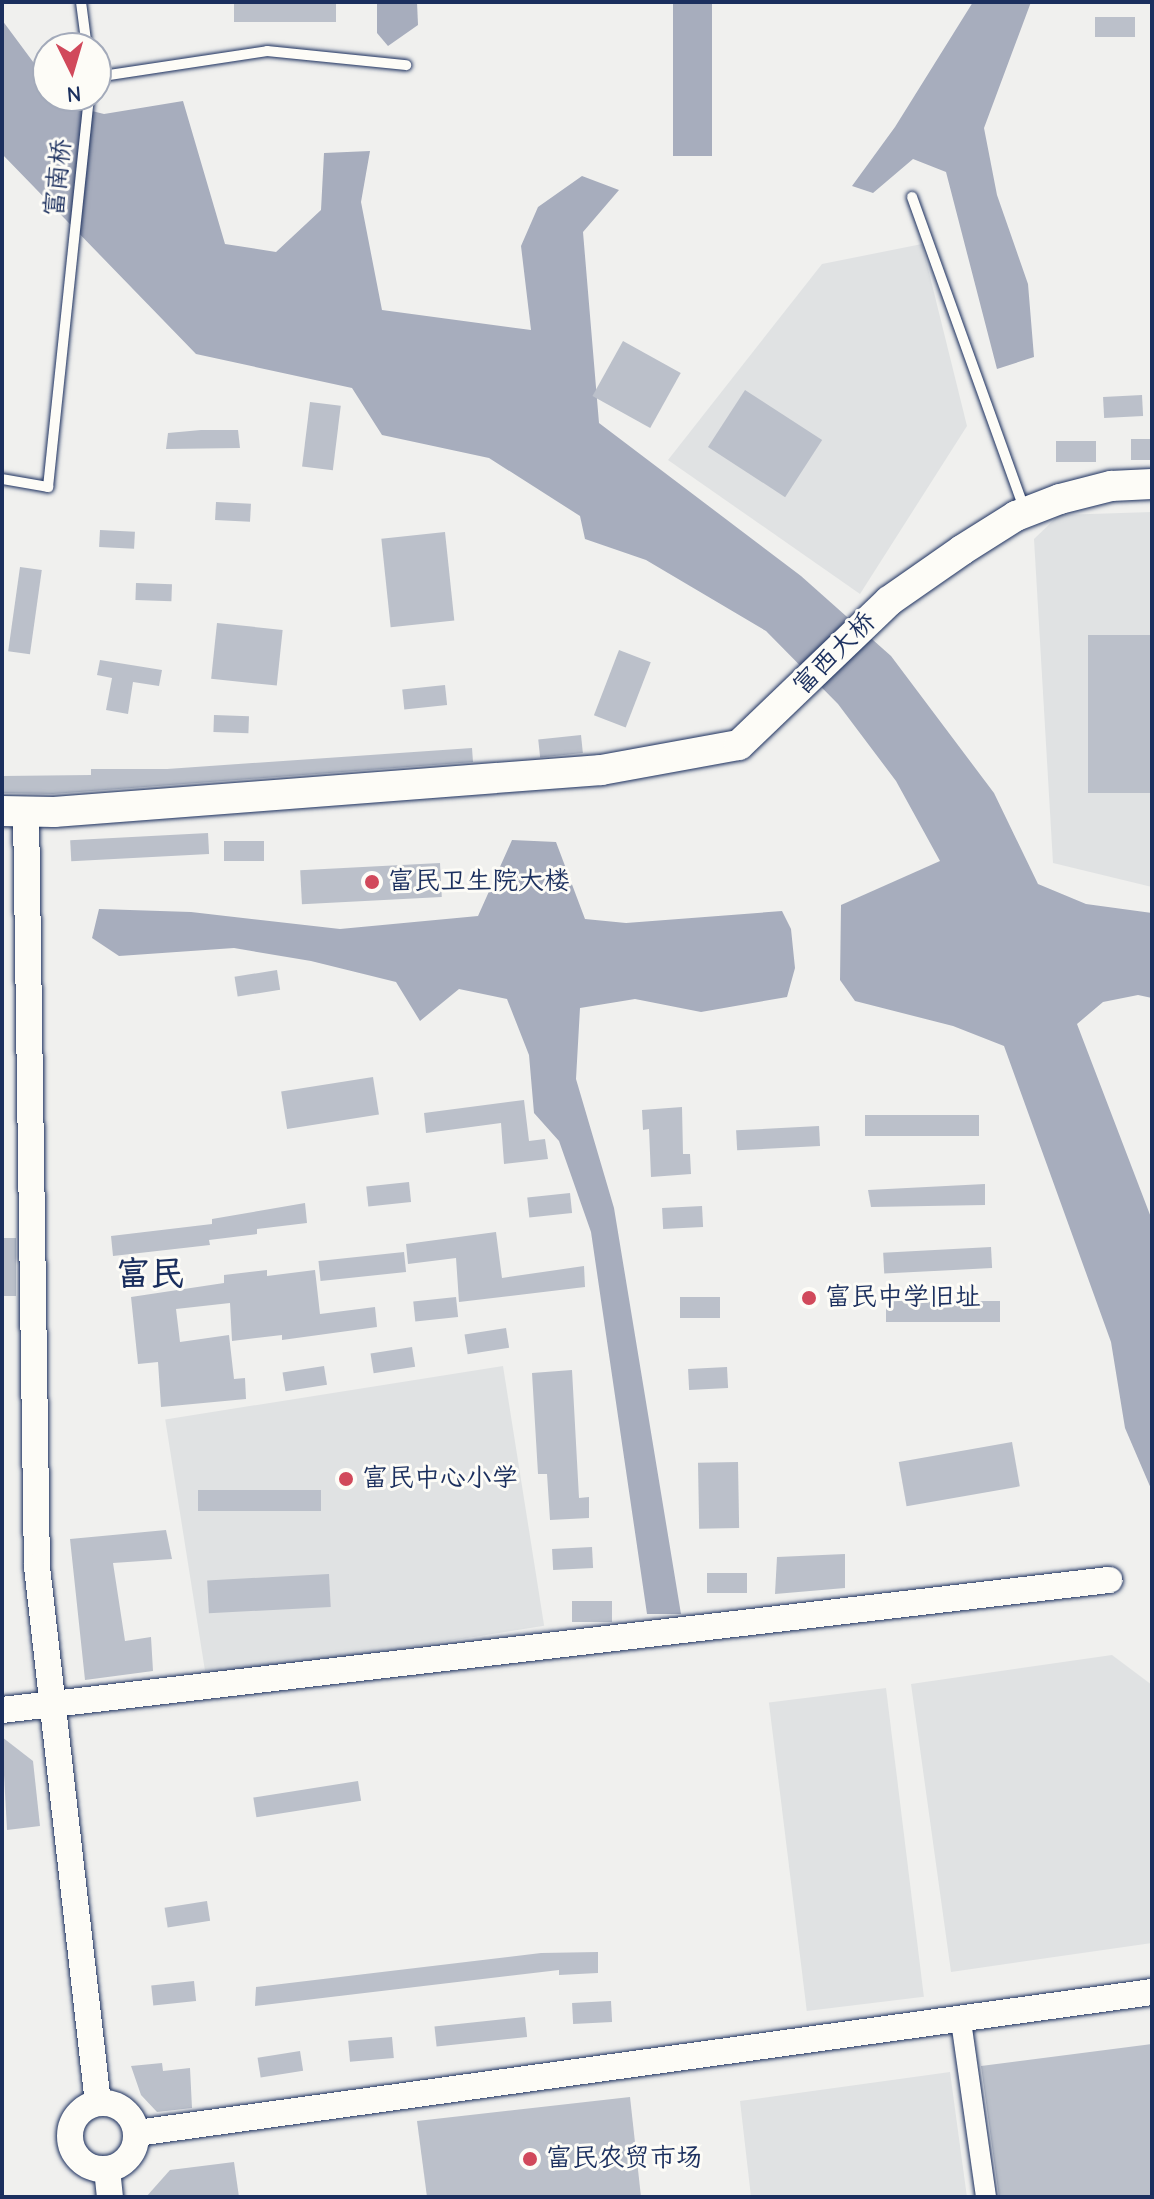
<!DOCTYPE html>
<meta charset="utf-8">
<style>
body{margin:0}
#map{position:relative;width:1154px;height:2199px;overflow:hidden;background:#f0f0ee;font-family:"Comic Neue","LXGW WenKai TC",sans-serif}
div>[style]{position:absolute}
.built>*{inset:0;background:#e0e2e3;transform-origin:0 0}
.water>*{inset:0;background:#a7adbd;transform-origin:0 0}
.building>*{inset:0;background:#bbc0ca;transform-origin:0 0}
.roads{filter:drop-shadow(0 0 2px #1b2f5e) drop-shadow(0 0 2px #1b2f5e)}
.service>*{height:10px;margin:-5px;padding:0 5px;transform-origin:5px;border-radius:5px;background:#fdfcf7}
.minor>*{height:20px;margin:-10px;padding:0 10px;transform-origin:10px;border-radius:10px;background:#fdfcf7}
.tertiary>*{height:26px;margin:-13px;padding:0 13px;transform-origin:13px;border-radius:13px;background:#fdfcf7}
.tertiary>.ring{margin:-13px;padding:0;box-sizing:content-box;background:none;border:26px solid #fdfcf7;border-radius:50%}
.secondary>*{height:30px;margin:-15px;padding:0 15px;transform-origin:15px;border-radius:15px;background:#fdfcf7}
.dots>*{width:22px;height:22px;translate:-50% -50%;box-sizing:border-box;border:4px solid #fdfcf7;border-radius:50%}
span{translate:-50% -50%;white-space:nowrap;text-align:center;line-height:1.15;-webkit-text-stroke:6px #fdfcf7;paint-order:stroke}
.street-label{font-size:26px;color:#1b2f5e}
.poi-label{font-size:26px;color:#1b2f5e}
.left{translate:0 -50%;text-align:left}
.district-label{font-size:34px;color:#1b2f5e;font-weight:700}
.frame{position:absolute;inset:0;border:4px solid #1b2f5e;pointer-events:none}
.north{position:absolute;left:32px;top:32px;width:80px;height:80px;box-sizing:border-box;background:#fdfcf7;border:2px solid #a3aaba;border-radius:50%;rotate:175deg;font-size:22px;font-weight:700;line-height:32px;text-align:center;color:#1b2f5e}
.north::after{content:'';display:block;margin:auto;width:28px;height:36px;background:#d1495b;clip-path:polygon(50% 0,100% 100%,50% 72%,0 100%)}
</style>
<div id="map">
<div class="built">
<i style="clip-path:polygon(922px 244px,967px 426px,860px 594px,668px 460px,822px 264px)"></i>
<i style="clip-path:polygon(1152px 512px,1152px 887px,1053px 863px,1034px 539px,1059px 515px)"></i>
<i style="left:503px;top:1366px;width:263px;height:342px;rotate:81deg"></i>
<i style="clip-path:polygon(1112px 1655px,1152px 1685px,1152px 1943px,951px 1972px,911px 1684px)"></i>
<i style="left:886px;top:1688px;width:311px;height:118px;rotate:83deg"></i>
<i style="clip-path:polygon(950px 2072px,967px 2197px,751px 2197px,740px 2101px)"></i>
</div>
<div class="water">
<i style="clip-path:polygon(377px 2px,417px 2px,418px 25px,388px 46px,377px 33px)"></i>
<i style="left:673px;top:2px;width:39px;height:154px"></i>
<i style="clip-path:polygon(973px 2px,1031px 2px,984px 128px,997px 195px,1028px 284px,1034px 357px,997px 369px,946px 172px,913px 159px,873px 193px,852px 186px,895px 127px)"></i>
<i style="clip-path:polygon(2px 20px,48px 82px,48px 96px,58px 96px,64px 104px,104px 114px,183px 101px,225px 244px,276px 252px,321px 210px,324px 153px,370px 151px,361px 202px,382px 310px,531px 330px,521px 246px,538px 207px,582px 176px,619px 190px,583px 232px,599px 423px,801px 576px,891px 656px,994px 793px,1038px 884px,1086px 904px,1152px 913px,1152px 998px,1138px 995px,1103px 1002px,1077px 1024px,1152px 1220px,1152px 1491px,1125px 1428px,1111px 1342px,1004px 1046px,953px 1026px,855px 1001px,840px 980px,841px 905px,940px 861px,896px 781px,838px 704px,766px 631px,646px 560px,585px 539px,580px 516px,489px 458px,382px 435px,352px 388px,196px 354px,2px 154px)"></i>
<i style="clip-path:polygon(512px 840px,556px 842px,585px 919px,626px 923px,782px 911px,791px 929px,795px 968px,787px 997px,701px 1012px,635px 999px,580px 1008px,576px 1079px,614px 1208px,681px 1614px,647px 1614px,591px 1232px,559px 1141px,534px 1113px,529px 1055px,507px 999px,459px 989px,420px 1021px,396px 982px,311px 961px,234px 948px,119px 956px,92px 938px,99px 909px,191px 912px,340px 929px,478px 916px)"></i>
</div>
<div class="building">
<i style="left:234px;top:2px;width:102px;height:20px"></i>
<i style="left:1135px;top:17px;width:20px;height:40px;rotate:90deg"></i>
<i style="left:623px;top:341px;width:66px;height:63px;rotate:29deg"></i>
<i style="left:745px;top:390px;width:92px;height:68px;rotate:33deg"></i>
<i style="left:1142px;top:395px;width:21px;height:39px;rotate:87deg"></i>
<i style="left:310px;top:402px;width:31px;height:65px;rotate:7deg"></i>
<i style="clip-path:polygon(201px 430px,238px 430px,240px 448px,166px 449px,168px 433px)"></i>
<i style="left:1152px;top:439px;width:21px;height:21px;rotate:90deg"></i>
<i style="left:1096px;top:441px;width:21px;height:40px;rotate:90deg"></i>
<i style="left:216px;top:502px;width:35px;height:18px;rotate:3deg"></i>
<i style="left:100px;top:530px;width:35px;height:17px;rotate:3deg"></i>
<i style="left:445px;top:532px;width:89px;height:64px;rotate:84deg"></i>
<i style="left:20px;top:567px;width:22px;height:85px;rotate:8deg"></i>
<i style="left:136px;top:583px;width:36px;height:17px;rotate:2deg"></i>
<i style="left:217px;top:623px;width:66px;height:56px;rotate:6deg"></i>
<i style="left:1152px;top:635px;width:158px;height:64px;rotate:90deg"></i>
<i style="left:619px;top:650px;width:34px;height:70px;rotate:21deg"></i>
<i style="clip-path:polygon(100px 660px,162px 670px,159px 686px,133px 682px,128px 714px,106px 710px,112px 678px,97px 675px)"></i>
<i style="left:445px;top:685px;width:20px;height:43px;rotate:84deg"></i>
<i style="left:214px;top:715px;width:35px;height:17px;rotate:2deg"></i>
<i style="left:581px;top:735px;width:18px;height:43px;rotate:84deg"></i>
<i style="clip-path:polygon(472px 748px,473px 762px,53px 794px,2px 793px,2px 776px,91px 775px,91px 769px,167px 769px)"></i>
<i style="left:208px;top:833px;width:21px;height:138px;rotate:87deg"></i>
<i style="left:264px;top:841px;width:20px;height:40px;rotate:90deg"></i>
<i style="left:440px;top:863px;width:34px;height:140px;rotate:87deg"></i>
<i style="left:277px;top:970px;width:20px;height:43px;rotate:81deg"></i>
<i style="left:373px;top:1077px;width:38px;height:93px;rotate:81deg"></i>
<i style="clip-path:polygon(524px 1100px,529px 1141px,545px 1139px,548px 1159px,504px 1164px,501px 1123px,426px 1133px,424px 1113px)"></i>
<i style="clip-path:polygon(682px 1107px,683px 1154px,690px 1154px,691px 1174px,651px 1177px,649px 1129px,643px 1130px,642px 1110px)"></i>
<i style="left:979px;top:1115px;width:21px;height:114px;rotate:90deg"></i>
<i style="left:819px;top:1126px;width:20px;height:83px;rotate:87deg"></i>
<i style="left:409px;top:1182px;width:20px;height:43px;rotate:84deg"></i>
<i style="clip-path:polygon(985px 1184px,985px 1205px,871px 1207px,868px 1190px)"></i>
<i style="left:570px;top:1193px;width:20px;height:43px;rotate:84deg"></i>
<i style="clip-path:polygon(305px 1203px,307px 1223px,257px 1229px,257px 1234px,209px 1240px,210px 1245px,113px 1256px,111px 1236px,212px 1224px,212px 1219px)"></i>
<i style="left:702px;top:1206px;width:21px;height:40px;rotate:87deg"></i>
<i style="clip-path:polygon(496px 1232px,502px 1278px,584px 1266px,585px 1287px,459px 1302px,456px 1258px,408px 1264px,406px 1244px)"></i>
<i style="left:2px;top:1238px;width:14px;height:58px"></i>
<i style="left:991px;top:1247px;width:21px;height:108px;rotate:87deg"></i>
<i style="left:404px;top:1252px;width:20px;height:86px;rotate:84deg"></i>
<i style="clip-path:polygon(267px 1270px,267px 1276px,315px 1270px,320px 1314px,375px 1307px,377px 1327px,282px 1340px,282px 1335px,232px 1341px,230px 1303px,176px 1309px,180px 1342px,229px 1335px,234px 1379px,245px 1378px,246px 1399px,161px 1407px,158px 1362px,138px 1364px,131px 1297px,224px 1283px,224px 1275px)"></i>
<i style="left:456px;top:1297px;width:20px;height:43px;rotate:84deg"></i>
<i style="left:720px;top:1297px;width:21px;height:40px;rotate:90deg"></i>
<i style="left:1000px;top:1301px;width:21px;height:114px;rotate:90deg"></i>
<i style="left:506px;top:1328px;width:20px;height:42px;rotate:81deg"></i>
<i style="left:412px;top:1347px;width:20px;height:42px;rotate:81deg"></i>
<i style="left:324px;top:1366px;width:19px;height:42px;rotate:81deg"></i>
<i style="left:727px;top:1367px;width:21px;height:39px;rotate:87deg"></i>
<i style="clip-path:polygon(572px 1370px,579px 1498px,589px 1497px,589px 1518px,550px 1520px,547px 1474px,538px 1474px,532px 1373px)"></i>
<i style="left:1012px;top:1442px;width:45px;height:115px;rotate:80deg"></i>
<i style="left:738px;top:1462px;width:66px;height:40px;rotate:89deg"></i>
<i style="left:321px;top:1490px;width:21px;height:123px;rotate:90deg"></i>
<i style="clip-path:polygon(166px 1530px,172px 1559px,113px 1563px,125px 1641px,151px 1637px,153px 1671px,85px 1680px,70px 1539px)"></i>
<i style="left:592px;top:1547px;width:21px;height:40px;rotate:87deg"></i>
<i style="clip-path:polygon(845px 1554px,845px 1588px,775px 1594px,777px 1557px)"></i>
<i style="left:747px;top:1573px;width:20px;height:40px;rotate:90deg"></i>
<i style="left:329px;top:1574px;width:33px;height:122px;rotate:87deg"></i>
<i style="left:612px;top:1601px;width:21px;height:40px;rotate:90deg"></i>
<i style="clip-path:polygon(2px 1737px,33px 1761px,40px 1826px,7px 1830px)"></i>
<i style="left:358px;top:1781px;width:20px;height:106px;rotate:81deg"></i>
<i style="left:207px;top:1901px;width:20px;height:43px;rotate:81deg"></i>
<i style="clip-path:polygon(598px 1952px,598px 1973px,559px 1975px,559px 1970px,255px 2006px,256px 1987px,541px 1953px)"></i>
<i style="left:194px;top:1981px;width:20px;height:43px;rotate:84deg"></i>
<i style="left:611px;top:2001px;width:21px;height:39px;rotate:87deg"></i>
<i style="left:525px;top:2017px;width:20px;height:91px;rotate:84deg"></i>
<i style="left:392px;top:2037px;width:21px;height:44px;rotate:85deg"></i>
<i style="clip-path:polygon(1152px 2044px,1152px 2197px,999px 2197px,981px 2066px)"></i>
<i style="left:300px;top:2051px;width:20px;height:43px;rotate:81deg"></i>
<i style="clip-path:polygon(162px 2063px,163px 2071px,190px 2068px,192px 2108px,157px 2112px,141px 2095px,131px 2066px)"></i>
<i style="clip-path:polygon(630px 2097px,641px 2197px,427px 2197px,417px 2121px)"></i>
<i style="clip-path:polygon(234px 2162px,239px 2197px,146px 2197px,170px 2170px)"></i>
</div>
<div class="roads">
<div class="service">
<i style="left:81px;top:2px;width:46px;rotate:82.6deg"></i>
<i style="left:96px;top:77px;width:173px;rotate:-8.6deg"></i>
<i style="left:267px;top:51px;width:140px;rotate:5.8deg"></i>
<i style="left:912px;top:197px;width:334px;rotate:70.2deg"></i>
<i style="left:2px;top:479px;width:47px;rotate:9.9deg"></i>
<i style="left:48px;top:487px;width:393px;rotate:-84deg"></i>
</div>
<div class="minor">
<i style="left:961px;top:2021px;width:178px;rotate:81.9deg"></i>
</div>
<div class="tertiary">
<i style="left:26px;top:811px;width:756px;rotate:89.17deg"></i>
<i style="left:37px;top:1567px;width:539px;rotate:83.51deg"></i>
<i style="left:2px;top:1710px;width:1115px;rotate:-6.7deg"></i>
<i class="ring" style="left:70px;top:2103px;width:40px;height:40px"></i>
<i style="left:137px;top:2133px;width:1025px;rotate:-7.91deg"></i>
<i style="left:107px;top:2169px;width:28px;rotate:84deg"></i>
</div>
<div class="secondary">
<i style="left:2px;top:811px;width:52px;rotate:1.1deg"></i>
<i style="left:54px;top:812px;width:549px;rotate:-4.39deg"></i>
<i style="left:601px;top:770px;width:140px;rotate:-10.3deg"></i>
<i style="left:739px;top:745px;width:208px;rotate:-43.8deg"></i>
<i style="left:889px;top:601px;width:89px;rotate:-34.9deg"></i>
<i style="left:962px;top:550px;width:64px;rotate:-32.2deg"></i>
<i style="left:1016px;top:516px;width:47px;rotate:-21.1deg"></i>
<i style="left:1060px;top:499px;width:53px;rotate:-14.3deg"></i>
<i style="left:1111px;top:486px;width:41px;rotate:-2.8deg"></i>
</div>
</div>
<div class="dots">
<i style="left:372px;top:882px;background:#d1495b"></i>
<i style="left:809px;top:1298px;background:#d1495b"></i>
<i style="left:346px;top:1479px;background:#d1495b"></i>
<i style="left:530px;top:2159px;background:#d1495b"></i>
</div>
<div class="street-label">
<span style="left:59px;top:178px;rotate:-84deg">富南桥</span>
<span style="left:835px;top:654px;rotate:-45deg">富西大桥</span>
</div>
<div class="poi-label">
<span class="left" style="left:388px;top:882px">富民卫生院大楼</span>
<span class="left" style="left:825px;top:1298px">富民中学旧址</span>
<span class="left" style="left:362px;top:1479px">富民中心小学</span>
<span class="left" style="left:546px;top:2159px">富民农贸市场</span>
</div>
<div class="district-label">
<span style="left:150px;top:1275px">富民</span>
</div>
<div class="frame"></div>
<div class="north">N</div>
</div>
